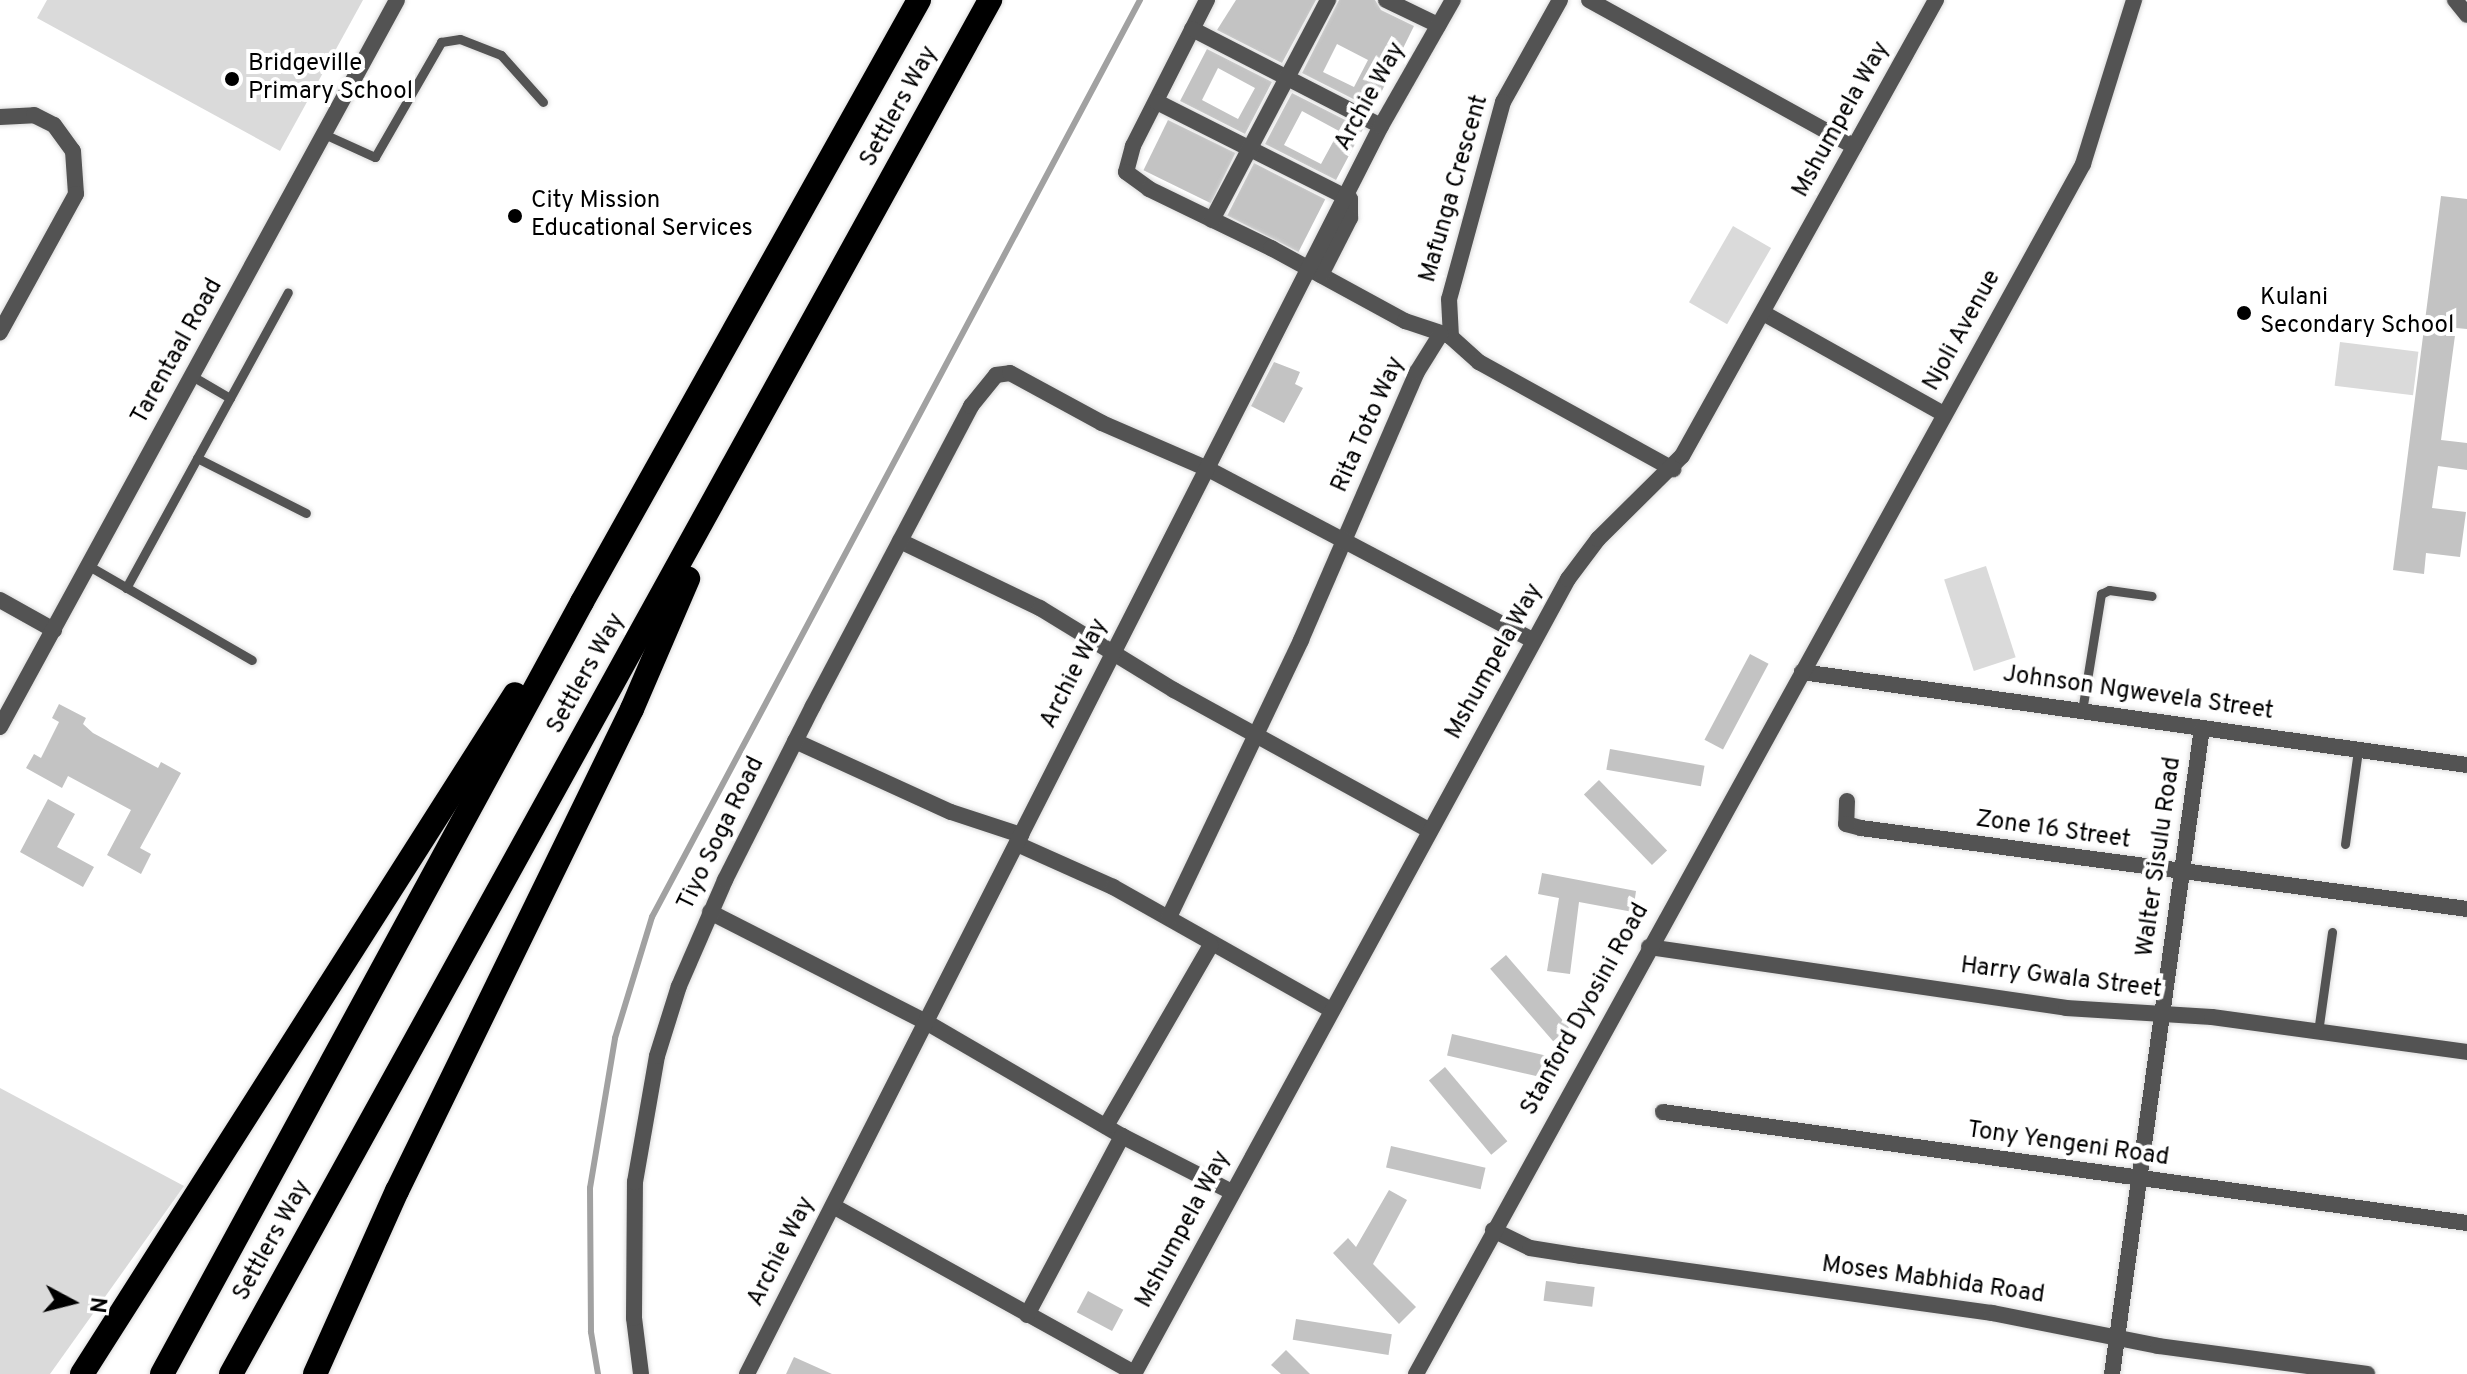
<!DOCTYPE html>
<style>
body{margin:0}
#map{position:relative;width:2467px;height:1374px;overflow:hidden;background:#fff;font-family:Overpass,sans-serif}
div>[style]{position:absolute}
.green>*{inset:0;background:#dadada;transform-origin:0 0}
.stream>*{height:6px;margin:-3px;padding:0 3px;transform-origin:3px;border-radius:3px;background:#a1a1a1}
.building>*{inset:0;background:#c3c3c3;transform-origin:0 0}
.roads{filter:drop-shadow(0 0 2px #dbdbdb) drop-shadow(0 0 2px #dbdbdb)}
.service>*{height:9px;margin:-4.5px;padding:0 4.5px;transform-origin:4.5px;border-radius:4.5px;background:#535353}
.minor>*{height:16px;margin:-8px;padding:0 8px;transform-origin:8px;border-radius:8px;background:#535353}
.motorway>*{height:24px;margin:-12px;padding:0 12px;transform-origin:12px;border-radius:12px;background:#000}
.dots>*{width:22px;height:22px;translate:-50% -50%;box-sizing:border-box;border:4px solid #fff;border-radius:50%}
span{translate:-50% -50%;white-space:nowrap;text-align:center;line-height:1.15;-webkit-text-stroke:8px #fff;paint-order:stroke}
.poi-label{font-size:24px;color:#000}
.left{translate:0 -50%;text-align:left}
.street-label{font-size:24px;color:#000}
.north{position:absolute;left:32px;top:1262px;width:80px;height:80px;-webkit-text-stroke:6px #fff;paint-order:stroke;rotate:97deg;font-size:22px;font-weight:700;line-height:32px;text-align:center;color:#000}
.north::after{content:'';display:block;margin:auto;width:28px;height:36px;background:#000;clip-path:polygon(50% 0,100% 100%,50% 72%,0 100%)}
</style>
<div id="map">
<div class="green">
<i style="clip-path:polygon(47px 0,363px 0,280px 151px,37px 18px)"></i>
<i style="left:1733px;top:226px;width:44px;height:88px;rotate:30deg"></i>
<i style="left:2340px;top:342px;width:79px;height:44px;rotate:7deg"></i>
<i style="left:1986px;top:566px;width:96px;height:44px;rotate:72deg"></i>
<i style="clip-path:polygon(0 1088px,184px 1186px,50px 1374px,0 1374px)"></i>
</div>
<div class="stream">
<i style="left:598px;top:1374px;width:43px;rotate:-99.5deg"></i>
<i style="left:591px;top:1332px;width:144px;rotate:-90.4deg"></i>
<i style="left:590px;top:1188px;width:152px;rotate:-80.5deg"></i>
<i style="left:615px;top:1038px;width:127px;rotate:-73deg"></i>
<i style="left:652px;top:917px;width:1039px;rotate:-61.98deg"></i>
</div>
<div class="building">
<i style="clip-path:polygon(1236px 0,1316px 0,1282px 63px,1217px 30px)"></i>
<i style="clip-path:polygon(evenodd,1339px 0,1375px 0,1381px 10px,1414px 26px,1373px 109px,1302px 73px,1339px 0,1337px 44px,1368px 60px,1354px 87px,1323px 72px,1337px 44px)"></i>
<i style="clip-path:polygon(evenodd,1207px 49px,1272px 82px,1245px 134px,1180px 101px,1207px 49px,1218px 68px,1255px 88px,1238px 119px,1202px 100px,1218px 68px)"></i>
<i style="clip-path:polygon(evenodd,1292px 93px,1363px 129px,1336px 180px,1265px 144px,1292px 93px,1302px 111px,1339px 131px,1321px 164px,1284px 145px,1302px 111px)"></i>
<i style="left:1168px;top:120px;width:75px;height:56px;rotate:26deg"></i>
<i style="left:1254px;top:163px;width:80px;height:59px;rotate:27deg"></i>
<i style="clip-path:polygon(2441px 196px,2467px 199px,2467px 329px,2456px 328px,2441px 440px,2467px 443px,2467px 470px,2438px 466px,2432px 508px,2466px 512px,2460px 557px,2426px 553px,2424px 574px,2393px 570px)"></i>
<i style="clip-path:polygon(1274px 362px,1300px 372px,1295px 384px,1303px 388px,1284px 423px,1251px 406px)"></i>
<i style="left:1750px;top:654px;width:21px;height:97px;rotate:28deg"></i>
<i style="clip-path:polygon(59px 704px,86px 718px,83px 724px,93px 733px,158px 768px,161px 762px,181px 773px,140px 848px,151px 854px,141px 874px,107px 855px,131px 810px,68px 776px,62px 788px,26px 768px,34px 754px,41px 758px,59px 722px,52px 718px)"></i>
<i style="left:1610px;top:749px;width:96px;height:21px;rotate:10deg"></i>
<i style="left:1599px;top:780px;width:98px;height:21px;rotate:46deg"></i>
<i style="clip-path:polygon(48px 799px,75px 814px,57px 847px,94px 867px,83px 887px,20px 852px)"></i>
<i style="clip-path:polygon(1542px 873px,1636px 891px,1633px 912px,1579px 902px,1570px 974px,1547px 971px,1559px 898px,1538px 894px)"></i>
<i style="left:1506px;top:955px;width:96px;height:21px;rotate:49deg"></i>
<i style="left:1452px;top:1034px;width:97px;height:22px;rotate:13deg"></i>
<i style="left:1445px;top:1067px;width:97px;height:21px;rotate:50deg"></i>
<i style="left:1391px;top:1146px;width:97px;height:22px;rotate:13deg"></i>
<i style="clip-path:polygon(1389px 1190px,1407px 1200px,1373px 1264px,1416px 1307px,1399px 1324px,1333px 1253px,1348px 1238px,1356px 1247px)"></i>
<i style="left:1546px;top:1281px;width:49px;height:20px;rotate:7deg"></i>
<i style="left:1088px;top:1291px;width:40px;height:24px;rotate:28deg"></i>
<i style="left:1296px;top:1319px;width:97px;height:21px;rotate:9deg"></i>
<i style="clip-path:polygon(1286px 1350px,1310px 1374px,1281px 1374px,1271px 1365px)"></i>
<i style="clip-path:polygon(794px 1357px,832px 1374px,786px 1374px)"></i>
</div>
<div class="roads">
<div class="service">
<i style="left:324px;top:134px;width:56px;rotate:24.3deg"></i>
<i style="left:375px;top:157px;width:133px;rotate:-60.1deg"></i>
<i style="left:441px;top:42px;width:19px;rotate:-9deg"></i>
<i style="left:460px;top:39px;width:44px;rotate:21.3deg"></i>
<i style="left:501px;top:55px;width:63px;rotate:48.2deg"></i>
<i style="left:192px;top:376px;width:44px;rotate:30.1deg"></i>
<i style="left:197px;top:458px;width:122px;rotate:26.8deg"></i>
<i style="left:89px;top:566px;width:188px;rotate:30deg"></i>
<i style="left:126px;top:588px;width:337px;rotate:-61.3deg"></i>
<i style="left:2082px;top:711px;width:119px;rotate:-80.8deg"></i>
<i style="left:2101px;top:594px;width:9px;rotate:-27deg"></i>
<i style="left:2109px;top:590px;width:43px;rotate:7.9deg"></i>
<i style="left:2345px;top:844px;width:95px;rotate:-82.1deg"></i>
<i style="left:2318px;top:1032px;width:101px;rotate:-82deg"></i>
</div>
<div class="minor">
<i style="left:1207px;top:0;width:164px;rotate:116.9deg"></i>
<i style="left:1133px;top:146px;width:27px;rotate:105deg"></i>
<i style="left:1126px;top:172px;width:29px;rotate:36deg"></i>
<i style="left:1149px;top:189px;width:136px;rotate:25.8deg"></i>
<i style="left:1271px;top:248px;width:153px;rotate:28.6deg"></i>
<i style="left:1405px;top:321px;width:47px;rotate:18.4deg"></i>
<i style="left:1386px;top:0;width:58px;rotate:25.7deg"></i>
<i style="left:1560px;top:0;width:117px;rotate:119.2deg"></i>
<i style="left:1503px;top:102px;width:204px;rotate:105.3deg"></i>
<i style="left:1449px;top:299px;width:38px;rotate:87deg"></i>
<i style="left:1451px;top:337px;width:38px;rotate:42deg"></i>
<i style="left:1479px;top:362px;width:222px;rotate:28.9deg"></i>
<i style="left:1589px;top:0;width:303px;rotate:28.9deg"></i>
<i style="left:2455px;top:0;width:19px;rotate:51deg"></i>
<i style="left:1192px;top:29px;width:212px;rotate:27.2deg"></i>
<i style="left:1157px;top:102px;width:216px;rotate:26.7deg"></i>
<i style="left:1350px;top:199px;width:19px;rotate:90deg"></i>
<i style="left:1350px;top:218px;width:64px;rotate:117deg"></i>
<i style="left:0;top:117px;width:34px;rotate:-3deg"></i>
<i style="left:34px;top:115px;width:22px;rotate:27deg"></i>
<i style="left:54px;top:125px;width:32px;rotate:54deg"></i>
<i style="left:73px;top:151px;width:43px;rotate:86deg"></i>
<i style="left:76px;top:194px;width:158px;rotate:118.8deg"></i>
<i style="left:1212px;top:220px;width:249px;rotate:-62.2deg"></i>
<i style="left:1763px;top:313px;width:207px;rotate:29.2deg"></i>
<i style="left:900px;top:541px;width:155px;rotate:25.6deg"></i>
<i style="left:1040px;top:608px;width:157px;rotate:31.5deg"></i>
<i style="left:1174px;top:690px;width:292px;rotate:28.8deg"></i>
<i style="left:0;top:600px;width:62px;rotate:29.1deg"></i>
<i style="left:1802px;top:672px;width:671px;rotate:7.96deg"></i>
<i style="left:0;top:727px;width:828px;rotate:-61.36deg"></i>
<i style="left:795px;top:741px;width:171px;rotate:24.5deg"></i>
<i style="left:951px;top:812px;width:74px;rotate:18.2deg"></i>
<i style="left:1847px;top:801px;width:23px;rotate:92deg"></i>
<i style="left:1846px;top:824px;width:16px;rotate:15deg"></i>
<i style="left:1861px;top:828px;width:611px;rotate:7.61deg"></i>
<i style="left:1017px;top:844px;width:105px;rotate:24.1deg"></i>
<i style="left:1113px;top:887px;width:250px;rotate:29.4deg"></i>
<i style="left:710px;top:912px;width:242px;rotate:27deg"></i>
<i style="left:926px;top:1022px;width:227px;rotate:30.2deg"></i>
<i style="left:1122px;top:1136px;width:123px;rotate:27deg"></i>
<i style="left:1169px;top:917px;width:307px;rotate:-64.5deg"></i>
<i style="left:1301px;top:640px;width:292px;rotate:-66.6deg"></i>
<i style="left:1417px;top:372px;width:44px;rotate:-58.1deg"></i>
<i style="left:1649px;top:947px;width:421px;rotate:8.3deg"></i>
<i style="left:2066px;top:1008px;width:146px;rotate:3.5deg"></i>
<i style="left:2212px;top:1017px;width:257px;rotate:7.8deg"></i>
<i style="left:1663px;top:1112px;width:812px;rotate:7.86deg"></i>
<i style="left:1106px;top:1126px;width:209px;rotate:-59.9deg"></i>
<i style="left:833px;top:1206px;width:344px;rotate:29deg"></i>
<i style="left:1493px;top:1230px;width:41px;rotate:25.9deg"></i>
<i style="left:1530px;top:1248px;width:52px;rotate:8.9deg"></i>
<i style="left:1581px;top:1256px;width:415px;rotate:7.9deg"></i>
<i style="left:1992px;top:1313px;width:169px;rotate:11.2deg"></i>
<i style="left:2158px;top:1346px;width:211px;rotate:7.6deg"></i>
<i style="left:1027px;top:1315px;width:203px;rotate:-62deg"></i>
<i style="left:641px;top:1374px;width:56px;rotate:-97.1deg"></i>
<i style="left:634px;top:1318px;width:136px;rotate:-89.6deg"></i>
<i style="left:635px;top:1182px;width:128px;rotate:-80.1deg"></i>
<i style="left:657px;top:1056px;width:73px;rotate:-72.6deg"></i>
<i style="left:679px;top:986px;width:116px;rotate:-66.5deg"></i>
<i style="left:725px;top:880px;width:195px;rotate:-63.2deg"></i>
<i style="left:813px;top:706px;width:339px;rotate:-62.2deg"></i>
<i style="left:971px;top:406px;width:40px;rotate:-51deg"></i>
<i style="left:996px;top:375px;width:14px;rotate:-8deg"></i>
<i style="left:1010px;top:373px;width:105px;rotate:28.5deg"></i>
<i style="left:1102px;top:423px;width:116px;rotate:23.5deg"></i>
<i style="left:1208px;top:469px;width:367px;rotate:27.8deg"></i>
<i style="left:747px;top:1374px;width:1400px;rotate:-63.07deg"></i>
<i style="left:1381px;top:126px;width:145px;rotate:-60.3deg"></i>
<i style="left:1134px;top:1374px;width:906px;rotate:-61.37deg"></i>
<i style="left:1568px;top:579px;width:50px;rotate:-53.1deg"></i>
<i style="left:1598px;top:539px;width:118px;rotate:-44.7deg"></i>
<i style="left:1682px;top:456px;width:522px;rotate:-60.88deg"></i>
<i style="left:1416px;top:1374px;width:1382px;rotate:-61.13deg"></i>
<i style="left:2083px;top:164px;width:172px;rotate:-72.7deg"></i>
<i style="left:2112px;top:1374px;width:652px;rotate:-82.07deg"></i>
</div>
<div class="motorway">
<i style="left:82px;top:1374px;width:806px;rotate:-57.51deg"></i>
<i style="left:162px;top:1374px;width:879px;rotate:-61.45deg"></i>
<i style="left:582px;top:602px;width:690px;rotate:-60.76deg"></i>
<i style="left:231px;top:1374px;width:1570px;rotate:-61.08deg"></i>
<i style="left:315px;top:1374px;width:201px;rotate:-65.9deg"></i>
<i style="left:397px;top:1191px;width:536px;rotate:-64.01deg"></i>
<i style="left:632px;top:709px;width:142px;rotate:-66.7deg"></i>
</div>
</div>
<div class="dots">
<i style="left:232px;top:79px;background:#000"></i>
<i style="left:515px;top:216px;background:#000"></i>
<i style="left:2244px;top:313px;background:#000"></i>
</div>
<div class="poi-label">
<span class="left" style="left:248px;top:79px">Bridgeville<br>Primary School</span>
<span class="left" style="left:531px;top:216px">City Mission<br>Educational Services</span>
<span class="left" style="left:2260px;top:313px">Kulani<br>Secondary School</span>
</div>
<div class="street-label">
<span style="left:1371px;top:97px;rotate:-61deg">Archie Way</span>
<span style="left:900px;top:107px;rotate:-61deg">Settlers Way</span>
<span style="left:1842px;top:120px;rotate:-61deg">Mshumpela Way</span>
<span style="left:1455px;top:189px;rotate:-74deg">Mafunga Crescent</span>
<span style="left:1963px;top:331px;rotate:-61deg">Njoli Avenue</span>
<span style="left:178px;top:352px;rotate:-61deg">Tarentaal Road</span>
<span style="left:1369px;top:425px;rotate:-66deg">Rita Toto Way</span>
<span style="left:1495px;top:662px;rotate:-61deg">Mshumpela Way</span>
<span style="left:587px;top:674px;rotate:-61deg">Settlers Way</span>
<span style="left:1075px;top:674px;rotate:-63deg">Archie Way</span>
<span style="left:2138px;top:694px;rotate:8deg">Johnson Ngwevela Street</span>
<span style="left:2053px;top:831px;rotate:8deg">Zone 16 Street</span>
<span style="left:722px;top:834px;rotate:-64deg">Tiyo Soga Road</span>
<span style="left:2160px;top:857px;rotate:-82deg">Walter Sisulu Road</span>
<span style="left:2061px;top:979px;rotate:7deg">Harry Gwala Street</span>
<span style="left:1586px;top:1010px;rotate:-61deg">Stanford Dyosini Road</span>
<span style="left:2068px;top:1145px;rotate:8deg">Tony Yengeni Road</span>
<span style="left:1184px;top:1230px;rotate:-62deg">Mshumpela Way</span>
<span style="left:273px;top:1241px;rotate:-61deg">Settlers Way</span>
<span style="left:782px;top:1252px;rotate:-63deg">Archie Way</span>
<span style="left:1933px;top:1281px;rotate:8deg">Moses Mabhida Road</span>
</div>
<div class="north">N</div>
</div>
